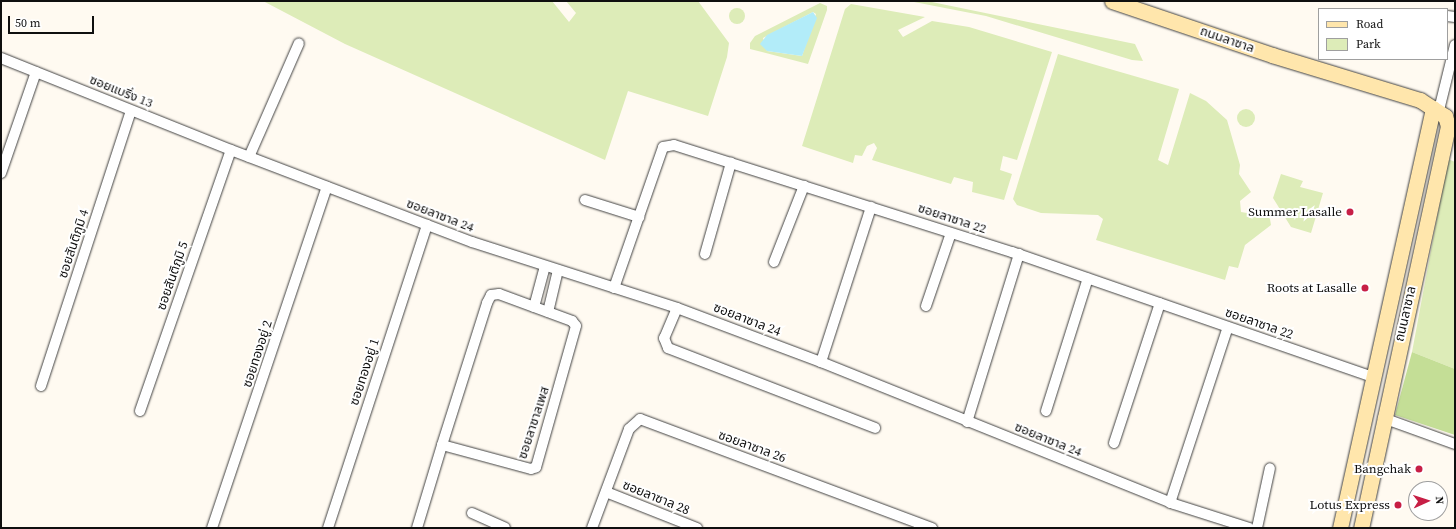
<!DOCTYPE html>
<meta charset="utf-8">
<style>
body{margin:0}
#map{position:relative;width:1456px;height:529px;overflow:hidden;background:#fffaf1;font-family:"Source Serif 4","Noto Sans Thai",serif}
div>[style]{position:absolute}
.green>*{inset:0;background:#ddecb8}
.round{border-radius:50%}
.forest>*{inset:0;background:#c4de96}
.water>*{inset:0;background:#b2ecf9}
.roads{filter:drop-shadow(0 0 1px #424242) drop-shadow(0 0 1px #424242)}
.street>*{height:10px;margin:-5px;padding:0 5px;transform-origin:5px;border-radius:5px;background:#fff}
.secondary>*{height:15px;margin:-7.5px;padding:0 7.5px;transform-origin:7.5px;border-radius:7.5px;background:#ffe6ac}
.dots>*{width:11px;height:11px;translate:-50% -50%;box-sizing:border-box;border:2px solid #fff;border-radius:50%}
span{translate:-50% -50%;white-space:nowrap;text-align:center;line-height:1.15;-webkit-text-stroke:4px #fff;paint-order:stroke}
.street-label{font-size:13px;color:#0f0f0f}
.poi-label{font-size:13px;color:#0f0f0f}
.right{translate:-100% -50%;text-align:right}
.frame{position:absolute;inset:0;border:2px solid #0f0f0f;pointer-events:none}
.legend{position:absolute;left:1318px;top:8px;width:130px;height:52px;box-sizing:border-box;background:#fff;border:1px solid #9f9f9f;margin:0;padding:5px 7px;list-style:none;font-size:12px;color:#0f0f0f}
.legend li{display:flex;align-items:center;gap:8px;height:20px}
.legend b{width:20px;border:1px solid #9f9f9f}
.north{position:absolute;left:1408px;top:481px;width:40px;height:40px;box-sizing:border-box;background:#fff;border:1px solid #9f9f9f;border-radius:50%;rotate:87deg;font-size:11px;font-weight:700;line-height:16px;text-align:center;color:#0f0f0f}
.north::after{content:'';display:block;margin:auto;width:14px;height:18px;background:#c71f46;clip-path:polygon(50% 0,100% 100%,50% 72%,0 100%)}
.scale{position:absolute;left:8px;top:16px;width:86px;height:18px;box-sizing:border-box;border:2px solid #0f0f0f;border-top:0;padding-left:5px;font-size:12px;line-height:14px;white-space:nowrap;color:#0f0f0f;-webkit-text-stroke:3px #fff;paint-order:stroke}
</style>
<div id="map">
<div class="green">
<i style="clip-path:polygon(263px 1px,552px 1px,569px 22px,576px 13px,566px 1px,698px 1px,729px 43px,727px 57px,708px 116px,628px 91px,605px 160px,345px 44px)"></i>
<i style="clip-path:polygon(909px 1px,927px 1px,1135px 44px,1143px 61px,1132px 60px,986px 16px)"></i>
<i style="clip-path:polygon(evenodd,820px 3px,827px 6px,827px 10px,808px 64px,750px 49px,750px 43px,755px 36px,820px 3px,813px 12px,816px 14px,802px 56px,767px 51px,763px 38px,813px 12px)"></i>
<i style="clip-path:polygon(851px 4px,925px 17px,898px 30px,903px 37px,932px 21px,969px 27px,1052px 52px,1017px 160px,1003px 156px,1000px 170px,1012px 174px,1004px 200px,972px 192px,973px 182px,954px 177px,951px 184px,872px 160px,877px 148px,874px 143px,867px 146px,862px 156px,855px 155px,853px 163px,802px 146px,845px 9px)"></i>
<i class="round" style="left:729px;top:8px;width:16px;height:16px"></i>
<i style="clip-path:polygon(1058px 54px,1179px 89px,1158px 160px,1168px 165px,1190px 93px,1206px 101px,1227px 120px,1240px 165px,1239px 174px,1251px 192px,1240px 201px,1241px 212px,1253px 214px,1262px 209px,1270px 219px,1271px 225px,1245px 245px,1238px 268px,1229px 266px,1225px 280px,1096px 240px,1103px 219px,1098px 215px,1041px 213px,1017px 205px,1013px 199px)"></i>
<i class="round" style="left:1237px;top:109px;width:18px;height:18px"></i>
<i style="clip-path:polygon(1448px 159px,1455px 162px,1455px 369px,1412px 352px)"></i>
<i style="clip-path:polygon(1281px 174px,1303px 181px,1300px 187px,1323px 193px,1311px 233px,1291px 227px,1273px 198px)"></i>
</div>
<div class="forest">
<i style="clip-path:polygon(1412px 352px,1455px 369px,1455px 435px,1395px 415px)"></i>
</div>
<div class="water">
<i style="clip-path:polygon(813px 12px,817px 18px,802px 56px,767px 51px,760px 44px,767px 35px)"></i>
</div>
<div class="roads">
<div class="street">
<i style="left:1447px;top:16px;width:8px;rotate:7deg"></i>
<i style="left:1px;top:58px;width:248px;rotate:21.8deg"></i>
<i style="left:231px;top:150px;width:258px;rotate:20.9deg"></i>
<i style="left:472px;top:242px;width:215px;rotate:17.8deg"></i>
<i style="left:677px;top:308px;width:154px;rotate:20.6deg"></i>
<i style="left:821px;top:362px;width:380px;rotate:21.9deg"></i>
<i style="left:1174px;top:504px;width:79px;rotate:17.7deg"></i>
<i style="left:1439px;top:110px;width:67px;rotate:-76.2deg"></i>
<i style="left:249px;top:157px;width:124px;rotate:-66.3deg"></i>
<i style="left:1px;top:173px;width:107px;rotate:-70.9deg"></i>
<i style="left:585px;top:200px;width:57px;rotate:17.5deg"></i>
<i style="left:705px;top:254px;width:95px;rotate:-74.1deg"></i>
<i style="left:774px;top:262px;width:82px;rotate:-68.5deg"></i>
<i style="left:614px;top:288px;width:149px;rotate:-70.8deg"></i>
<i style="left:663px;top:147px;width:11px;rotate:-10deg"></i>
<i style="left:674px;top:145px;width:355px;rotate:17.6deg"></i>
<i style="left:1012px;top:252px;width:381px;rotate:19.1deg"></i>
<i style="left:499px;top:294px;width:78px;rotate:20.3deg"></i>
<i style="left:572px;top:321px;width:6px;rotate:51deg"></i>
<i style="left:576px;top:326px;width:147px;rotate:105.8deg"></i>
<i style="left:536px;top:467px;width:5px;rotate:158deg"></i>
<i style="left:531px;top:469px;width:92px;rotate:-164.9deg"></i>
<i style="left:442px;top:445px;width:149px;rotate:-72.4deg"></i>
<i style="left:487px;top:303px;width:9px;rotate:-63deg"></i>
<i style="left:491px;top:295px;width:8px;rotate:-7deg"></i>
<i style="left:926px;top:306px;width:77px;rotate:-71.1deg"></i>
<i style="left:534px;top:307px;width:42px;rotate:-75deg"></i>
<i style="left:677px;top:308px;width:33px;rotate:113deg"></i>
<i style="left:664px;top:338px;width:11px;rotate:68deg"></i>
<i style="left:668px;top:348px;width:222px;rotate:21.1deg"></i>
<i style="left:548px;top:312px;width:43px;rotate:-76.6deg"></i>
<i style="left:821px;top:362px;width:163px;rotate:-72.1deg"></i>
<i style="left:41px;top:386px;width:289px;rotate:-71.9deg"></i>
<i style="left:140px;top:411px;width:276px;rotate:-70.8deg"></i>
<i style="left:1046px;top:411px;width:139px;rotate:-72.5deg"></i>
<i style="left:1383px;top:418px;width:77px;rotate:19.9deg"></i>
<i style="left:967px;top:422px;width:176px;rotate:-72.8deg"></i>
<i style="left:1114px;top:443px;width:147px;rotate:-71.8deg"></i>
<i style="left:606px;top:492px;width:98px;rotate:21.6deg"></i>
<i style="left:1170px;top:503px;width:185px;rotate:-71.8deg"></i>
<i style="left:472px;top:513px;width:36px;rotate:24deg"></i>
<i style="left:212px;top:528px;width:360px;rotate:-71.4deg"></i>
<i style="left:328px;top:528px;width:319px;rotate:-71.9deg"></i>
<i style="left:417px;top:528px;width:87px;rotate:-73.2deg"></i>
<i style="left:592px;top:528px;width:106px;rotate:-69.5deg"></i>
<i style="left:629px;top:429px;width:15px;rotate:-42deg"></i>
<i style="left:640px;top:419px;width:312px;rotate:20.5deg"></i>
<i style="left:1257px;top:528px;width:61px;rotate:-77.8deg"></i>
</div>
<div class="secondary">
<i style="left:1112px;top:1px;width:169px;rotate:18.6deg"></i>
<i style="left:1272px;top:55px;width:155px;rotate:16.9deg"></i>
<i style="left:1420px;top:100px;width:30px;rotate:33deg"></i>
<i style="left:1445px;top:116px;width:10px;rotate:73deg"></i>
<i style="left:1448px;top:126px;width:411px;rotate:102.2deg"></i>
<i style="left:1340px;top:528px;width:430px;rotate:-77.5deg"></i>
</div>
</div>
<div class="dots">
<i style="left:1350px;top:212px;background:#c71f46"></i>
<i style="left:1365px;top:288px;background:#c71f46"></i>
<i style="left:1419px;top:469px;background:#c71f46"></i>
<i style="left:1398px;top:505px;background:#c71f46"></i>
</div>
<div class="street-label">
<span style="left:1227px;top:40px;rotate:19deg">ถนนลาซาล</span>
<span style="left:121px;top:92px;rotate:22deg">ซอยแบริ่ง 13</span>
<span style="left:440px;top:216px;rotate:21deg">ซอยลาซาล 24</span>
<span style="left:952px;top:219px;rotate:18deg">ซอยลาซาล 22</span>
<span style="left:74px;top:244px;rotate:-72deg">ซอยสันติภูมิ 4</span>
<span style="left:173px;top:276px;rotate:-71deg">ซอยสันติภูมิ 5</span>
<span style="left:1406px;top:314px;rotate:-77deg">ถนนลาซาล</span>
<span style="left:747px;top:320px;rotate:21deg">ซอยลาซาล 24</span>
<span style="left:1259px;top:324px;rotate:19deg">ซอยลาซาล 22</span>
<span style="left:258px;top:354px;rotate:-72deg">ซอยทองอยู่ 2</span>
<span style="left:365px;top:372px;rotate:-72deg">ซอยทองอยู่ 1</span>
<span style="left:534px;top:423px;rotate:-72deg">ซอยลาซาลเพส</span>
<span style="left:1048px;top:440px;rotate:22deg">ซอยลาซาล 24</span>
<span style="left:752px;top:447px;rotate:20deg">ซอยลาซาล 26</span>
<span style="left:656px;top:498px;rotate:22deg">ซอยลาซาล 28</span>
</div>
<div class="poi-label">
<span class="right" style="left:1342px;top:212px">Summer Lasalle</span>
<span class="right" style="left:1357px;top:288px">Roots at Lasalle</span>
<span class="right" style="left:1411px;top:469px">Bangchak</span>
<span class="right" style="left:1390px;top:505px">Lotus Express</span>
</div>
<div class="frame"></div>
<ul class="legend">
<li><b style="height:5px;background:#ffe6ac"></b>Road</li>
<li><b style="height:11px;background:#ddecb8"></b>Park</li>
</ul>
<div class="north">N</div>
<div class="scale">50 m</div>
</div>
